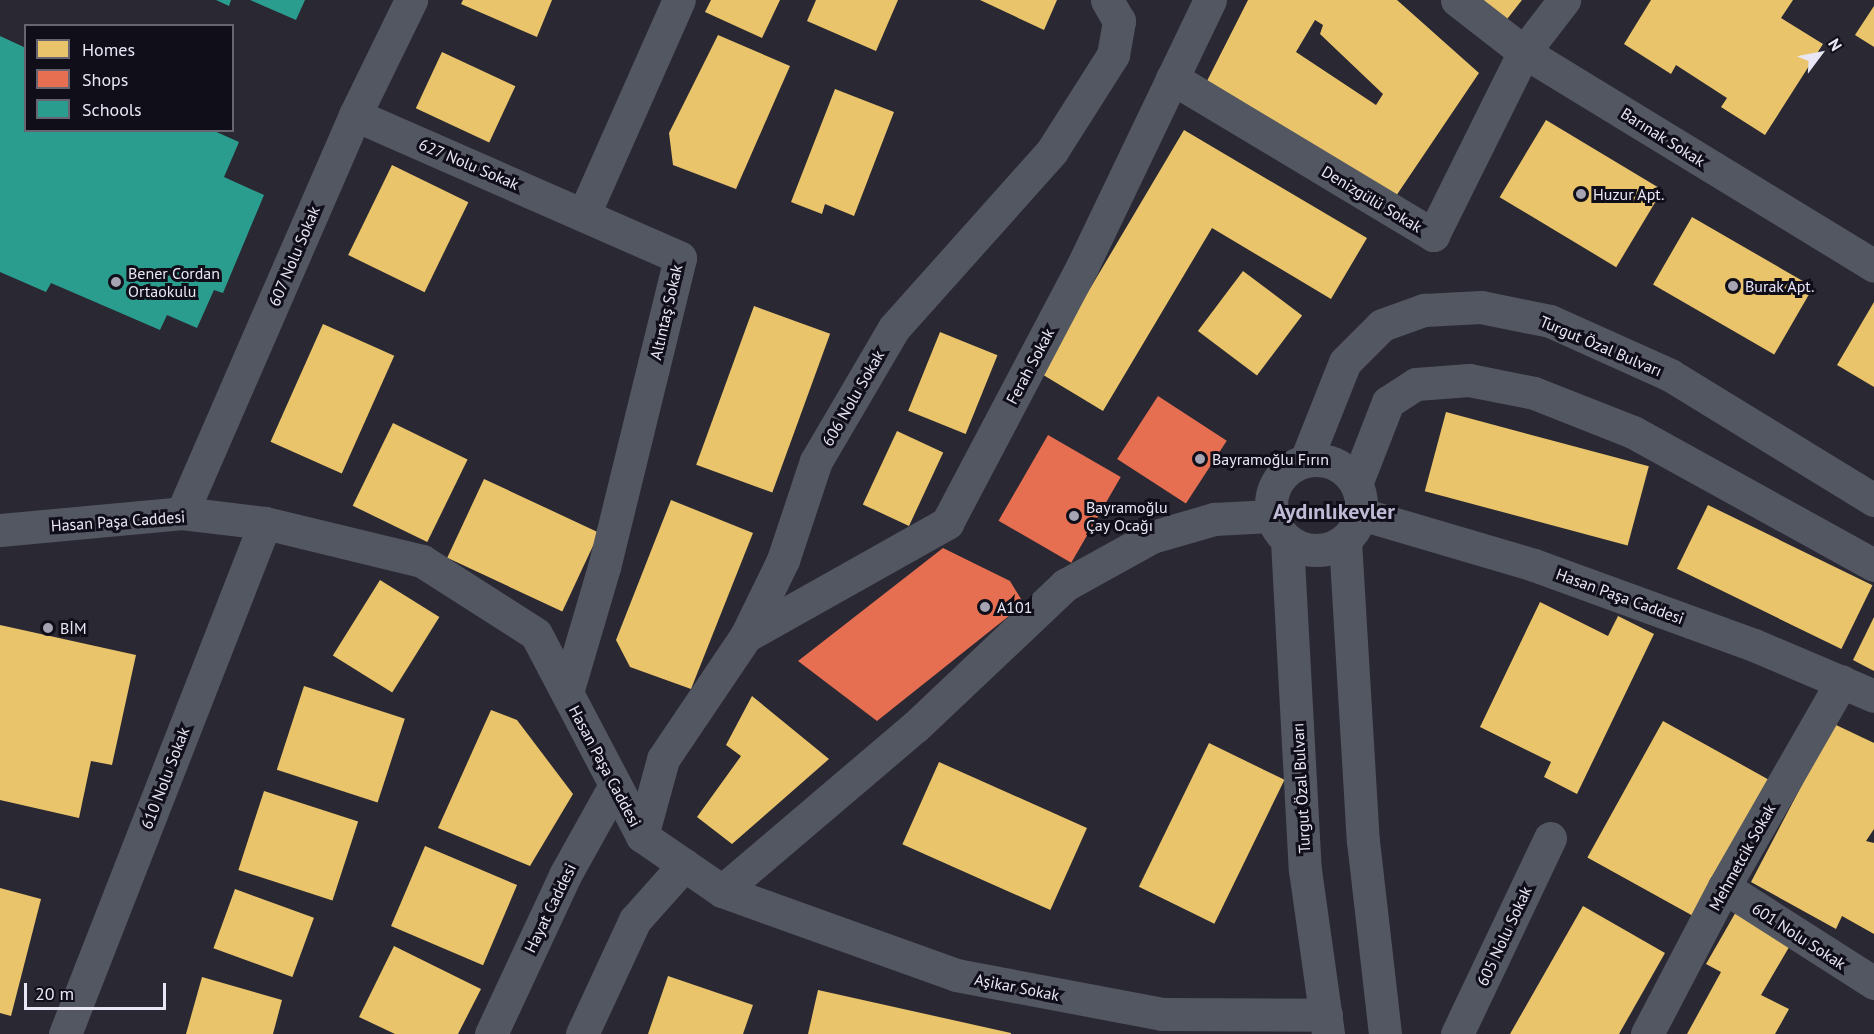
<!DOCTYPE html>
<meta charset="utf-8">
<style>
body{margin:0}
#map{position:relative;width:1874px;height:1034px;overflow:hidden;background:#2a2833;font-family:"PT Sans",sans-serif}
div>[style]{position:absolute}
.homes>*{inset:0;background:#e9c46a;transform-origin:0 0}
.shops>*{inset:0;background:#e76f51;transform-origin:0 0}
.schools>*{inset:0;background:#2a9d8f}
.minor>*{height:33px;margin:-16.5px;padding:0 16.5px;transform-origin:16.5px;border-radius:16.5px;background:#535762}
.tertiary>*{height:33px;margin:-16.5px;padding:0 16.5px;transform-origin:16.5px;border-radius:16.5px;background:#535762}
.tertiary>.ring{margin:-16.5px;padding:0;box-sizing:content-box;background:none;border:33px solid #535762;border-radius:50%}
.dots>*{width:16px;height:16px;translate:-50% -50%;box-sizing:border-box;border:3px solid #100e18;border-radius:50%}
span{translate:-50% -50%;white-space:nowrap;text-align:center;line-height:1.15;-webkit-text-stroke:6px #100e18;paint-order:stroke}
.street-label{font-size:16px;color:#e9e7f6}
.poi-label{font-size:16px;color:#e9e7f6}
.left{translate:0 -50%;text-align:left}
.district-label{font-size:22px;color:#bfbbd6;font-weight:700}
.legend{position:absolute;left:24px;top:24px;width:210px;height:108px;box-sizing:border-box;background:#100e18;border:2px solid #676571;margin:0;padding:8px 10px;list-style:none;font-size:18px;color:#e9e7f6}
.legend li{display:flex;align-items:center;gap:12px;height:30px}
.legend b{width:30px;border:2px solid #676571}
.north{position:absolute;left:1790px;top:24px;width:60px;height:60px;-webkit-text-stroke:4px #100e18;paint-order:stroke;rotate:58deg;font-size:16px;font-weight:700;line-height:24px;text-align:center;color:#e9e7f6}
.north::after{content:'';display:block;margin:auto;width:21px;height:27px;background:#e9e7f6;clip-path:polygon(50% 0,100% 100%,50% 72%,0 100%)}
.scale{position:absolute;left:24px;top:983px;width:142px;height:27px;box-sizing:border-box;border:3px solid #e9e7f6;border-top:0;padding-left:8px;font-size:18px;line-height:21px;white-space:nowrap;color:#e9e7f6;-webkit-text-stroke:4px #100e18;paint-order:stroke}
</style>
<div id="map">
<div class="homes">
<i style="clip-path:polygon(463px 0,552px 0,537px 37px,461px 4px)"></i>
<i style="clip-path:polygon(711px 0,780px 0,762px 38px,705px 12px)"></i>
<i style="clip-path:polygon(816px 0,898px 0,876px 51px,807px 21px)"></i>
<i style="clip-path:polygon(980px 0,1057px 0,1044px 30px)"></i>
<i style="clip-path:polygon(evenodd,1248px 0,1397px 0,1479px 73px,1394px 199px,1207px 81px,1248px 0,1315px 20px,1323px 25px,1320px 34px,1383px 94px,1376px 105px,1296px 52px,1315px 20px)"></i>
<i style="clip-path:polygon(1475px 0,1522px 0,1504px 23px)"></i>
<i style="clip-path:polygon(1651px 0,1793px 0,1781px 18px,1823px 44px,1765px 135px,1721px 107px,1727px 98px,1676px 65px,1671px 74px,1624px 44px)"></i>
<i style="clip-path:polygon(1874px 6px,1874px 47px,1855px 35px)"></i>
<i style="clip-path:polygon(718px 35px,790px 66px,736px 189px,673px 165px,669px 133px)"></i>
<i style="left:442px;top:52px;width:81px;height:62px;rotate:25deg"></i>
<i style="clip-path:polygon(835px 89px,894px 112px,854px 216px,825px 204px,822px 214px,791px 202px)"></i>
<i style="left:1546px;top:120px;width:136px;height:90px;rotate:31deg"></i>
<i style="clip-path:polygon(1184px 130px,1367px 238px,1331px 299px,1212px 228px,1103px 411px,1040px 373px)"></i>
<i style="left:392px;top:165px;width:85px;height:100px;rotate:26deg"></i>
<i style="left:1692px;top:217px;width:140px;height:78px;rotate:30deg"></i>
<i style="left:1243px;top:271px;width:74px;height:75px;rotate:37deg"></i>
<i style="clip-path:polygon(1874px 302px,1874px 387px,1837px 365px)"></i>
<i style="left:754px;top:306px;width:81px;height:169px;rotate:20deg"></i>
<i style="left:323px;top:324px;width:78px;height:129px;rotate:24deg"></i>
<i style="left:940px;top:332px;width:62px;height:85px;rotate:22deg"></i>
<i style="left:1446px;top:412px;width:210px;height:82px;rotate:15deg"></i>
<i style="left:393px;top:423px;width:83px;height:92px;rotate:26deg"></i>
<i style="left:897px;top:431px;width:51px;height:81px;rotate:25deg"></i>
<i style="left:484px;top:479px;width:127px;height:87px;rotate:25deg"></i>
<i style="clip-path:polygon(671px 500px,753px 533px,691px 689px,630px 667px,616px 640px)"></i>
<i style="left:1708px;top:505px;width:183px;height:71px;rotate:26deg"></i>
<i style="left:380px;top:580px;width:70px;height:89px;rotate:32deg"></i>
<i style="clip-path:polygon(1540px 602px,1608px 636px,1618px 616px,1654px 634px,1577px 794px,1544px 777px,1551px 762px,1480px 727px)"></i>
<i style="clip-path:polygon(1874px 617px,1874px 671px,1853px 660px)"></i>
<i style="clip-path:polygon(0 625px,136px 655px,112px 765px,91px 761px,79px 818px,0 800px)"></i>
<i style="left:304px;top:686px;width:106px;height:88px;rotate:18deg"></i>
<i style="clip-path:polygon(752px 696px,829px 759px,732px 844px,697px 817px,741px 756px,726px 745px)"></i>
<i style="clip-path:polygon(491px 710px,517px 720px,573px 794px,530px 866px,438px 828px)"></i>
<i style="left:1663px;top:721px;width:123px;height:156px;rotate:29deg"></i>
<i style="clip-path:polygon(1834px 724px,1874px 743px,1874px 829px,1866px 841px,1874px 843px,1874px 934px,1842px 916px,1836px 929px,1751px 882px)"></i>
<i style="left:1209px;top:743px;width:84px;height:160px;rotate:26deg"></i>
<i style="left:939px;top:762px;width:162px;height:90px;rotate:24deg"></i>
<i style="left:264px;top:791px;width:99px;height:83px;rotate:18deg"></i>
<i style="left:425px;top:846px;width:100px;height:87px;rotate:23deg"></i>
<i style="clip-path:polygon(0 888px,41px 899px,11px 1016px,0 1013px)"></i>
<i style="left:235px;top:889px;width:84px;height:63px;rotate:20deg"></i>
<i style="clip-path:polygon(1583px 906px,1665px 953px,1619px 1034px,1510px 1034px)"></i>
<i style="clip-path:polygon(1737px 910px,1792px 942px,1761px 995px,1789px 1009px,1775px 1034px,1687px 1034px,1721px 972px,1706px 964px)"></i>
<i style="clip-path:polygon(394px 946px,481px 989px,458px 1034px,395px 1034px,359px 1017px)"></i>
<i style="clip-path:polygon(668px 976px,753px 1005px,743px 1034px,648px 1034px)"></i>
<i style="clip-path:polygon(202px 977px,282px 1000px,273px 1034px,186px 1034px)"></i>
<i style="clip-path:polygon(818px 990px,1011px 1033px,1011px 1034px,808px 1034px)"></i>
</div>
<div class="shops">
<i style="left:1158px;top:396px;width:82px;height:75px;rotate:33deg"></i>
<i style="left:1048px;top:435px;width:84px;height:99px;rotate:30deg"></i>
<i style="clip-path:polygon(943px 548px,1010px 581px,1024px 604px,877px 721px,798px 661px)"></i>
</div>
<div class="schools">
<i style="clip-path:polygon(216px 0,231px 0,229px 6px)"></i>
<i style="clip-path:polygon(250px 0,305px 0,296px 20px)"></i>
<i style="clip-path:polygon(0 36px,26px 48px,26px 130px,212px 130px,239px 142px,224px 177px,264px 195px,223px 293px,214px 290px,197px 328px,167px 315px,160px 330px,51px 283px,46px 292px,0 272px)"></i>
</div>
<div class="minor">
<i style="left:1457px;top:0;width:85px;rotate:37.8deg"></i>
<i style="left:1524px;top:52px;width:410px;rotate:31.4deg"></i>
<i style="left:1172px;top:78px;width:305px;rotate:31deg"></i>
<i style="left:1433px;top:235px;width:204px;rotate:-63.6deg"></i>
<i style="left:1524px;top:52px;width:66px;rotate:-52.4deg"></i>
<i style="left:355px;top:115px;width:355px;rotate:23.7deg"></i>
<i style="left:680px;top:258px;width:318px;rotate:103.8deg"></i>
<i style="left:604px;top:567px;width:131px;rotate:106.4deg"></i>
<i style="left:584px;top:214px;width:234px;rotate:-66.1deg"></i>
<i style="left:182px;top:513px;width:434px;rotate:-66.5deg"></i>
<i style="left:355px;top:115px;width:128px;rotate:-64deg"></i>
<i style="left:746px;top:636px;width:231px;rotate:-29.3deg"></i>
<i style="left:947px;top:523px;width:289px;rotate:-62.2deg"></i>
<i style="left:1082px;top:267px;width:296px;rotate:-64.4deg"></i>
<i style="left:642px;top:836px;width:80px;rotate:-74.7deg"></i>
<i style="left:663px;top:759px;width:148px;rotate:-56deg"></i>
<i style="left:746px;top:636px;width:85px;rotate:-64deg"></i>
<i style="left:783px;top:560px;width:104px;rotate:-71.6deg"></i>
<i style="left:816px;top:461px;width:154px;rotate:-59.6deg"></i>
<i style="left:894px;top:328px;width:237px;rotate:-48.2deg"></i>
<i style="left:1052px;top:151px;width:114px;rotate:-57.6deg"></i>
<i style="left:1113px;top:55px;width:35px;rotate:-80deg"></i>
<i style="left:1119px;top:21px;width:24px;rotate:-120deg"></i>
<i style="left:1724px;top:887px;width:178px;rotate:32.6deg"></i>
<i style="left:722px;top:891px;width:249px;rotate:19.7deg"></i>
<i style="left:956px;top:975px;width:210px;rotate:10.7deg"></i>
<i style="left:1162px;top:1014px;width:164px;rotate:0.3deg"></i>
<i style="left:65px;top:1034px;width:549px;rotate:-68.63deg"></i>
<i style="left:1457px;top:1034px;width:217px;rotate:-64.6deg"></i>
<i style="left:1647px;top:1034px;width:166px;rotate:-62.4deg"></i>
<i style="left:1724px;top:887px;width:237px;rotate:-60.2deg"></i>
</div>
<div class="tertiary">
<i class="ring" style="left:1271px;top:460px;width:57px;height:57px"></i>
<i style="left:1306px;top:460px;width:105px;rotate:-68.3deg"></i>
<i style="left:1345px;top:362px;width:52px;rotate:-45deg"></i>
<i style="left:1382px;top:325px;width:45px;rotate:-19.7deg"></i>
<i style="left:1424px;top:310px;width:57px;rotate:-3deg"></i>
<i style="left:1481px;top:307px;width:70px;rotate:11.5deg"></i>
<i style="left:1550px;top:321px;width:132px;rotate:24.2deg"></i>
<i style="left:1670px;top:375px;width:239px;rotate:31.5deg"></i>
<i style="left:1356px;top:484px;width:88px;rotate:-68.7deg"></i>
<i style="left:1388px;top:402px;width:33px;rotate:-33deg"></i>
<i style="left:1416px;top:384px;width:53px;rotate:-4.3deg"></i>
<i style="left:1469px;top:380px;width:66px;rotate:11.3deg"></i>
<i style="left:1534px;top:393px;width:106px;rotate:21.5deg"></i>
<i style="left:1633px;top:432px;width:275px;rotate:28.9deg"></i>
<i style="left:1361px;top:514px;width:180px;rotate:16.4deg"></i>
<i style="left:1534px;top:565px;width:234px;rotate:20deg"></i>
<i style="left:1754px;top:645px;width:130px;rotate:23deg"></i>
<i style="left:0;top:530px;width:183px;rotate:-5.3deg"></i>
<i style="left:182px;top:513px;width:84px;rotate:6.9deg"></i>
<i style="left:265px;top:523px;width:162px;rotate:13.6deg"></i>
<i style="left:422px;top:561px;width:135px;rotate:32.6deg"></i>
<i style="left:536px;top:634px;width:228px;rotate:62.3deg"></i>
<i style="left:642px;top:836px;width:97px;rotate:34.5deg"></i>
<i style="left:722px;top:891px;width:253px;rotate:-40.4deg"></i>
<i style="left:915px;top:727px;width:207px;rotate:-43.4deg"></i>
<i style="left:1065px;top:585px;width:99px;rotate:-28.9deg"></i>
<i style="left:1152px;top:537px;width:65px;rotate:-16.2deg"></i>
<i style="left:1214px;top:519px;width:57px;rotate:-3deg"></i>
<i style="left:1287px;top:541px;width:329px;rotate:86.9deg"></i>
<i style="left:1305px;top:870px;width:166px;rotate:82deg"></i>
<i style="left:1345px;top:541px;width:301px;rotate:86.6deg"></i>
<i style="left:1363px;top:841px;width:194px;rotate:83.5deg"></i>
<i style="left:491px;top:1034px;width:175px;rotate:-65deg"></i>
<i style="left:565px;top:875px;width:103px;rotate:-60.9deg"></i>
<i style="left:582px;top:1034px;width:126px;rotate:-65.1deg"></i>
<i style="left:635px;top:920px;width:74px;rotate:-48.3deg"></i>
</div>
<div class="dots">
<i style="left:1581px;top:194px;background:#a6a4b2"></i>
<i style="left:116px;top:282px;background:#a6a4b2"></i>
<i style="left:1733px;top:286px;background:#a6a4b2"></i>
<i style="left:1200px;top:459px;background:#a6a4b2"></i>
<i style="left:1074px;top:516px;background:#a6a4b2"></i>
<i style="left:985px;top:607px;background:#a6a4b2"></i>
<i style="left:48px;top:628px;background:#a6a4b2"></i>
</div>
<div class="street-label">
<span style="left:1663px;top:137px;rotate:32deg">Barınak Sokak</span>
<span style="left:469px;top:164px;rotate:23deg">627 Nolu Sokak</span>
<span style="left:1372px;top:199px;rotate:31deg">Denizgülü Sokak</span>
<span style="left:294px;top:256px;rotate:-67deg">607 Nolu Sokak</span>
<span style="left:666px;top:312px;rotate:-77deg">Altıntaş Sokak</span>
<span style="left:1601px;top:346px;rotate:23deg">Turgut Özal Bulvarı</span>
<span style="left:1030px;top:366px;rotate:-62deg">Ferah Sokak</span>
<span style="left:853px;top:398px;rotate:-60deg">606 Nolu Sokak</span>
<span style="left:118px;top:521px;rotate:-4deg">Hasan Paşa Caddesi</span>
<span style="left:1620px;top:596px;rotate:20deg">Hasan Paşa Caddesi</span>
<span style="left:605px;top:766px;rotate:62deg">Hasan Paşa Caddesi</span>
<span style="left:165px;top:778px;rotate:-69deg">610 Nolu Sokak</span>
<span style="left:1301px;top:788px;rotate:-93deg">Turgut Özal Bulvarı</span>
<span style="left:1742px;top:857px;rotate:-61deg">Mehmetcik Sokak</span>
<span style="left:550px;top:908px;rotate:-64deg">Hayat Caddesi</span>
<span style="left:1504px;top:936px;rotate:-65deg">605 Nolu Sokak</span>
<span style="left:1799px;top:936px;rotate:33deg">601 Nolu Sokak</span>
<span style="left:1017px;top:987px;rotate:11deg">Aşikar Sokak</span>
</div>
<div class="poi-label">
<span class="left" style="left:1593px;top:194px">Huzur Apt.</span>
<span class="left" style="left:128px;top:282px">Bener Cordan<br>Ortaokulu</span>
<span class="left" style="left:1745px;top:286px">Burak Apt.</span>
<span class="left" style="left:1212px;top:459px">Bayramoğlu Fırın</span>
<span class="left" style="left:1086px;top:516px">Bayramoğlu<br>Çay Ocağı</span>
<span class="left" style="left:997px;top:607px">A101</span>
<span class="left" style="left:60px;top:628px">BİM</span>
</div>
<div class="district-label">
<span style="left:1334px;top:512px">Aydınlıkevler</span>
</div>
<ul class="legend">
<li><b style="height:16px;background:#e9c46a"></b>Homes</li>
<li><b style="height:16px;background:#e76f51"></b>Shops</li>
<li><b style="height:16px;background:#2a9d8f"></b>Schools</li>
</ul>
<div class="north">N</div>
<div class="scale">20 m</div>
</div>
